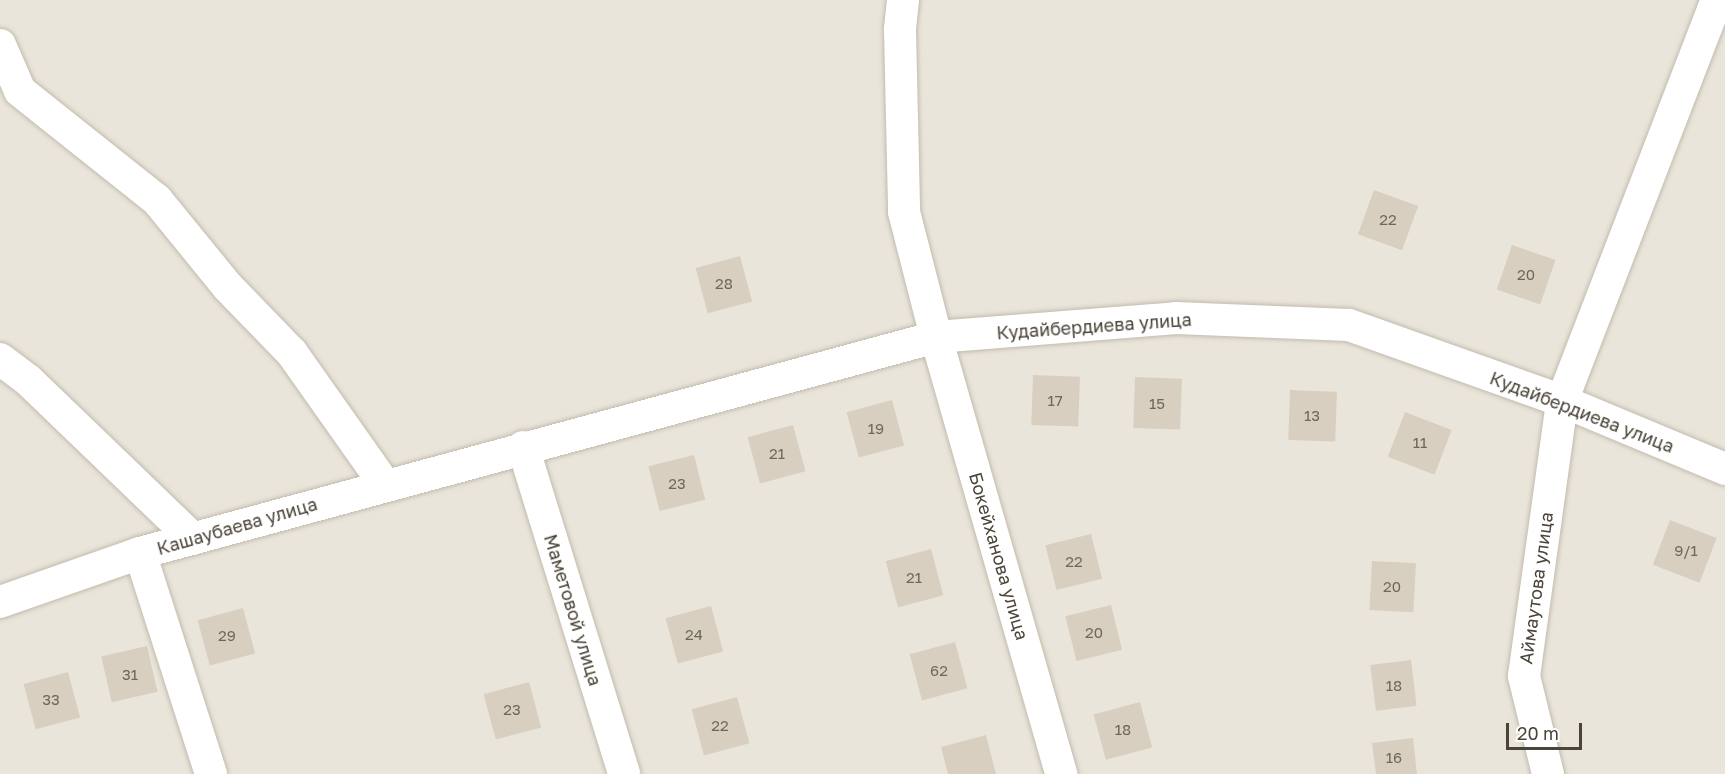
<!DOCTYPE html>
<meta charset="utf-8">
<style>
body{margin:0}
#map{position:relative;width:1725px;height:774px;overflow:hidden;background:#f6f3ec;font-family:"Golos Text",sans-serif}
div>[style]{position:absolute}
.residential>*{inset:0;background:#eae5da;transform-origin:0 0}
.building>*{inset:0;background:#d8cfc1;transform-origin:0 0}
.roads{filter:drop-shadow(0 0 2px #c2bbae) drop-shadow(0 0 2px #c2bbae)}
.minor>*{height:32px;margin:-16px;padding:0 16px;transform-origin:16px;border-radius:16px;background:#fff}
span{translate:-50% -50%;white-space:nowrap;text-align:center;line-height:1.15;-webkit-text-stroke:5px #fff;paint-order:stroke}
.number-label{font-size:15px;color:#6e675b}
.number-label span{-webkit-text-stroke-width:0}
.street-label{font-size:18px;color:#4b4439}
.scale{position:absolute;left:1506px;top:723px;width:76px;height:27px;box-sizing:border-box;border:3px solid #4b4439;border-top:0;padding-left:8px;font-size:18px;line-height:21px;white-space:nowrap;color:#4b4439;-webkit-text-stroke:4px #fff;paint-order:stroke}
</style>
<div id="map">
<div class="residential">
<i style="left:0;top:0;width:1725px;height:774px"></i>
</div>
<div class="building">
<i style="left:1374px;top:190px;width:47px;height:47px;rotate:20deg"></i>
<i style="left:1512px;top:245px;width:46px;height:47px;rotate:19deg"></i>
<i style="left:740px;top:256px;width:47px;height:46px;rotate:75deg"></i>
<i style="left:1033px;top:375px;width:47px;height:50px;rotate:2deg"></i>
<i style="left:1135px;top:377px;width:47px;height:51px;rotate:2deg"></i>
<i style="left:1290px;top:390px;width:47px;height:50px;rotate:2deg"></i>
<i style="left:892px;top:400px;width:47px;height:47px;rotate:75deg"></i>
<i style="left:1405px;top:412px;width:50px;height:48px;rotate:21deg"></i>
<i style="left:793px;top:425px;width:48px;height:47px;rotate:75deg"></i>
<i style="left:694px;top:455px;width:46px;height:47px;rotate:76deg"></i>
<i style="left:1670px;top:520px;width:50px;height:48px;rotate:21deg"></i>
<i style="left:1091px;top:534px;width:46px;height:47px;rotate:76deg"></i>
<i style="left:931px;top:549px;width:48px;height:47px;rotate:75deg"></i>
<i style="left:1372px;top:561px;width:44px;height:49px;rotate:3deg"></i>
<i style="left:1111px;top:605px;width:46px;height:47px;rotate:76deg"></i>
<i style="left:711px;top:606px;width:47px;height:47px;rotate:75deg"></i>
<i style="left:243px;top:608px;width:47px;height:47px;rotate:75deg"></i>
<i style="left:955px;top:642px;width:48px;height:47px;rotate:75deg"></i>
<i style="left:147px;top:646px;width:47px;height:47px;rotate:77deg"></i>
<i style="left:1411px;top:660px;width:46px;height:41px;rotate:83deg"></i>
<i style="left:68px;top:672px;width:47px;height:46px;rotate:75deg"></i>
<i style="left:529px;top:682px;width:47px;height:47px;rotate:75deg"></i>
<i style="left:737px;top:697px;width:48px;height:47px;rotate:75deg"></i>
<i style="left:1140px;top:702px;width:47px;height:48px;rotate:75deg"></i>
<i style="clip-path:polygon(986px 735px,996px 774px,948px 774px,941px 747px)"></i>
<i style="clip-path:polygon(1413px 738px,1417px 774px,1376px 774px,1372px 743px)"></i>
</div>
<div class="roads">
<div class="minor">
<i style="left:903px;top:0;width:30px;rotate:96deg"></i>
<i style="left:900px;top:30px;width:182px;rotate:88.7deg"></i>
<i style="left:904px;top:212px;width:129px;rotate:75.6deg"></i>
<i style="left:936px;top:337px;width:455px;rotate:74deg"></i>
<i style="left:0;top:45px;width:50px;rotate:66.5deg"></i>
<i style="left:20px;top:91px;width:175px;rotate:38.5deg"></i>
<i style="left:157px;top:200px;width:112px;rotate:50.8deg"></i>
<i style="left:228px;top:287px;width:92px;rotate:45.9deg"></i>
<i style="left:292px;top:353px;width:161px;rotate:54.8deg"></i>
<i style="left:0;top:359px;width:35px;rotate:37deg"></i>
<i style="left:28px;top:380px;width:229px;rotate:43.9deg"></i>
<i style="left:523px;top:447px;width:342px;rotate:72.8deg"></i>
<i style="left:0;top:602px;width:148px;rotate:-19.3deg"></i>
<i style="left:211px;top:774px;width:232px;rotate:-107.8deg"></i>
<i style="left:140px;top:553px;width:825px;rotate:-15.18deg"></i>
<i style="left:936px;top:337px;width:241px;rotate:-4.5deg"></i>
<i style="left:1176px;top:318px;width:173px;rotate:2.3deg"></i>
<i style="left:1349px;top:325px;width:226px;rotate:19.6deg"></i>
<i style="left:1562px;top:401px;width:177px;rotate:22.6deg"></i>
<i style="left:1548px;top:774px;width:101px;rotate:-103.8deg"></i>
<i style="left:1524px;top:676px;width:278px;rotate:-82.1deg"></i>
<i style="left:1562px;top:401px;width:430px;rotate:-68.9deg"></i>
</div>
</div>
<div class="number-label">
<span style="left:1388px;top:220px">22</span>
<span style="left:1526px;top:275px">20</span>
<span style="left:724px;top:284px">28</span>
<span style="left:1055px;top:401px">17</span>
<span style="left:1157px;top:404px">15</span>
<span style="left:1312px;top:416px">13</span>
<span style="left:876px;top:429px">19</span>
<span style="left:1420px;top:443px">11</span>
<span style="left:777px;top:454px">21</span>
<span style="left:677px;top:484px">23</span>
<span style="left:1686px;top:551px">9/1</span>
<span style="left:1074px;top:562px">22</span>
<span style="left:914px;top:578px">21</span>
<span style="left:1392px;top:587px">20</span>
<span style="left:1094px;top:633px">20</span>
<span style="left:694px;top:635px">24</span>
<span style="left:227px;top:636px">29</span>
<span style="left:939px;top:671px">62</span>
<span style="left:130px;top:675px">31</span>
<span style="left:1394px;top:686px">18</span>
<span style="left:51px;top:700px">33</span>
<span style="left:512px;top:710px">23</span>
<span style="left:720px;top:726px">22</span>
<span style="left:1123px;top:730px">18</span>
<span style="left:1394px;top:758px">16</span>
</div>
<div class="street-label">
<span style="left:1094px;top:326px;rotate:-4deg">Кудайбердиева улица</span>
<span style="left:1582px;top:412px;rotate:21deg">Кудайбердиева улица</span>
<span style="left:237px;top:526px;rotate:-16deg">Кашаубаева улица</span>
<span style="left:999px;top:556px;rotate:74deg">Бокейханова улица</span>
<span style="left:1536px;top:588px;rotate:-82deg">Аймаутова улица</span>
<span style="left:573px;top:610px;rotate:73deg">Маметовой улица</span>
</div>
<div class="scale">20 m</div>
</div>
